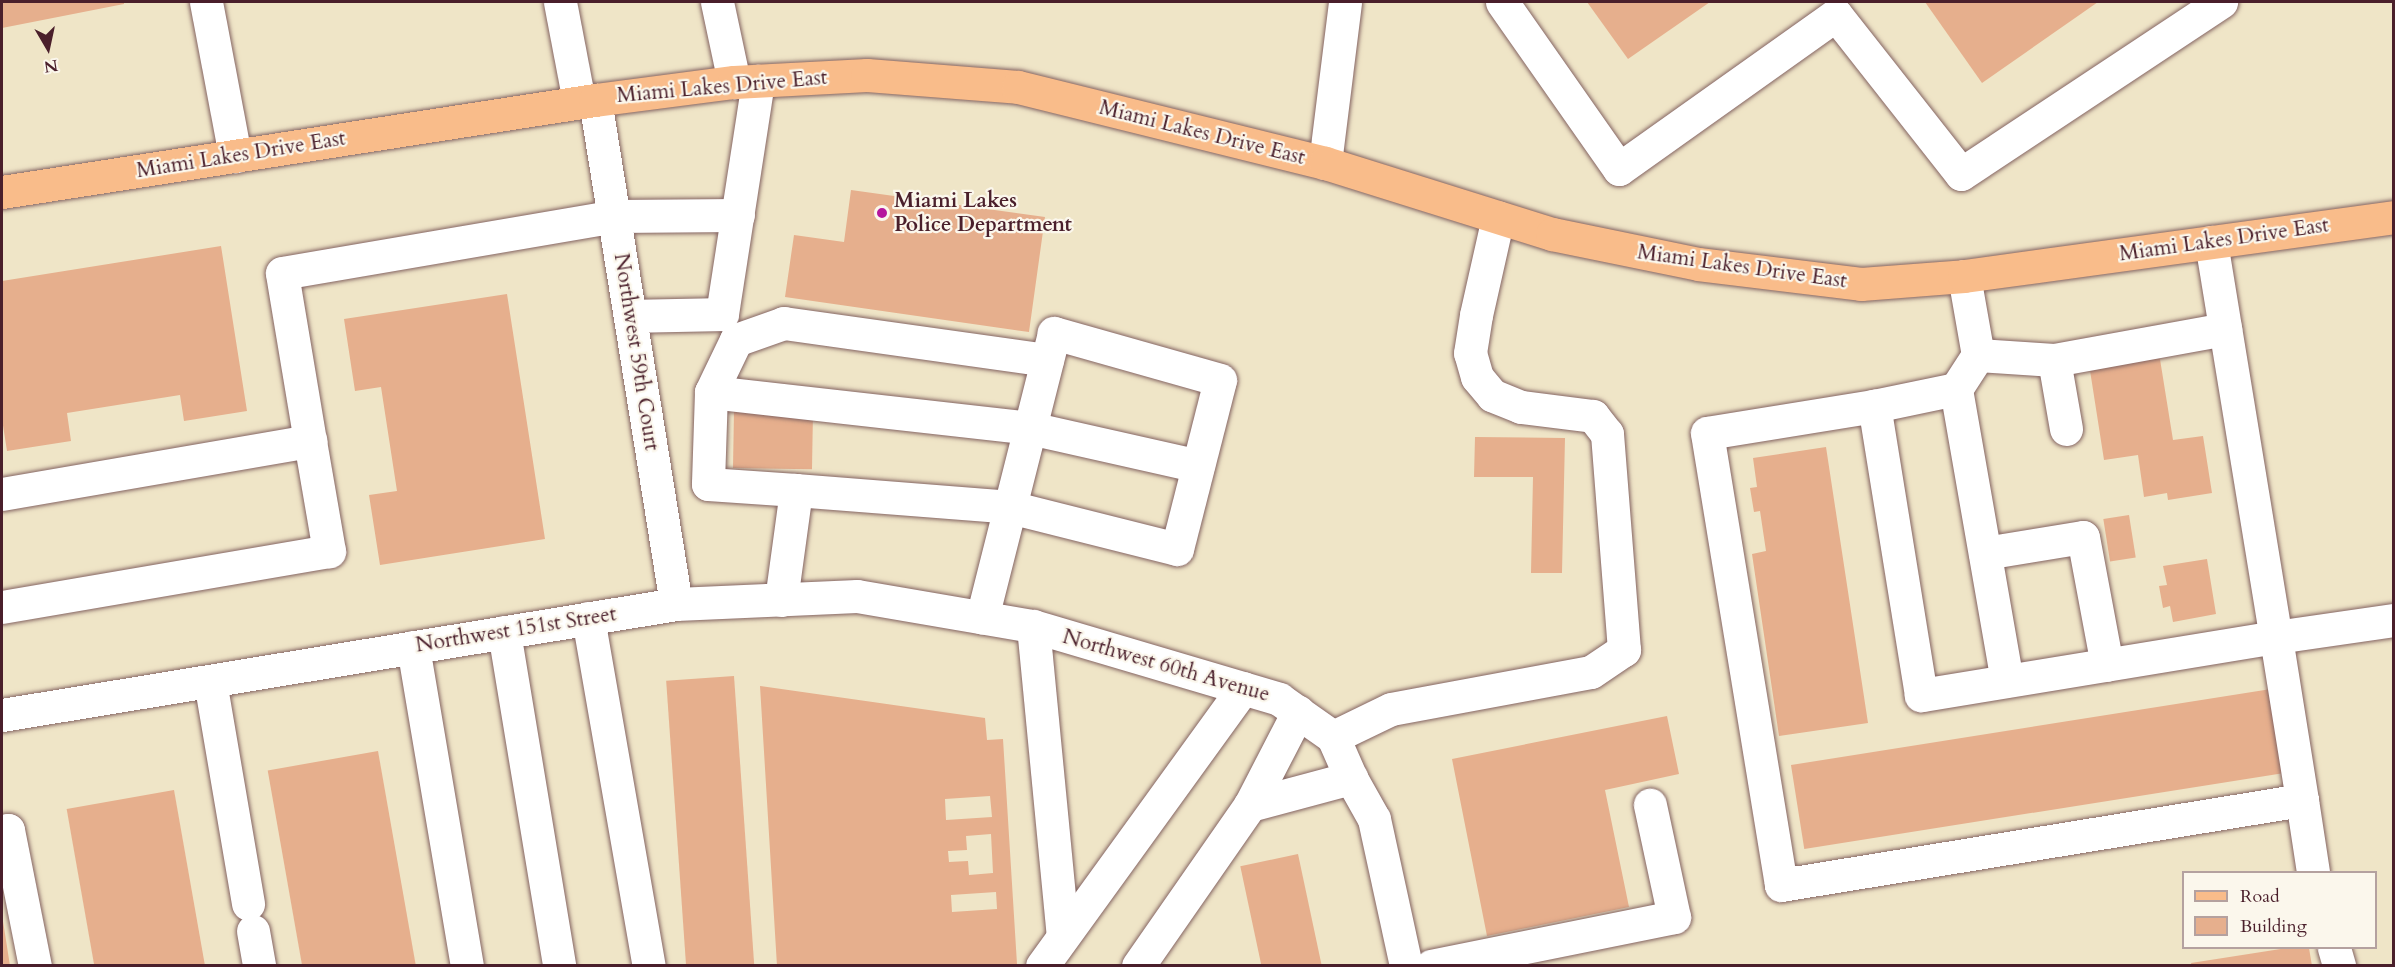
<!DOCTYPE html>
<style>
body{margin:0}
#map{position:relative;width:2395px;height:967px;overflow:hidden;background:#efe5c7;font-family:Cardo,serif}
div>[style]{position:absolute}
.building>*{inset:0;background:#e6af8d;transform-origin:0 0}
.roads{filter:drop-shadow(0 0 2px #846462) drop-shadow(0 0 2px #846462)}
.minor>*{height:33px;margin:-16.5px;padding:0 16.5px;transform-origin:16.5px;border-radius:16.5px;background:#fff}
.major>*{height:33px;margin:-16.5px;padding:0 16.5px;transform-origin:16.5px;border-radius:16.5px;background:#f9bc8a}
.dots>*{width:16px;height:16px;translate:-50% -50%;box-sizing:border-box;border:3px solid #fbf7ec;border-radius:50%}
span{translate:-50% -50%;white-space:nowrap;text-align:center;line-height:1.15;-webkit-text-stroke:4.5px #fbf7ec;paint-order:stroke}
.street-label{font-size:21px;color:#4a1f2b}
.poi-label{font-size:21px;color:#4a1f2b;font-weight:700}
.left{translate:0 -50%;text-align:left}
.frame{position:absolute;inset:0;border:3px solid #4a1f2b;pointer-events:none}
.legend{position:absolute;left:2182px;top:871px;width:195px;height:78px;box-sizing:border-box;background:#fbf7ec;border:2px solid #b4a19f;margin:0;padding:8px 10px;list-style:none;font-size:18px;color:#4a1f2b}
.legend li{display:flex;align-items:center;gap:12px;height:30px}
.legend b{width:30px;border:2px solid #b4a19f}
.north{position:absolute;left:18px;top:18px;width:60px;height:60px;-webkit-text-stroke:4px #fbf7ec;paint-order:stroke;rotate:171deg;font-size:16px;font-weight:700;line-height:24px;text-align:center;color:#4a1f2b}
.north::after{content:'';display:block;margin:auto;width:21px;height:27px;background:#4a1f2b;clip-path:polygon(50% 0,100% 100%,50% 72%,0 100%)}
</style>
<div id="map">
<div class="building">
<i style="clip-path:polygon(2px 2px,124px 2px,124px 4px,2px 28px)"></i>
<i style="clip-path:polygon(1587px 2px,1710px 2px,1628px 59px)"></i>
<i style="clip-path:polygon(1925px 2px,2098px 2px,1982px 83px)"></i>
<i style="clip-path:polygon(851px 190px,1045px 217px,1029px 332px,785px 297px,794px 235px,844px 242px)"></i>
<i style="clip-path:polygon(221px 246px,247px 411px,184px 421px,180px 395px,67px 413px,71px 441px,7px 451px,2px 419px,2px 281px)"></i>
<i style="clip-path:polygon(507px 294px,545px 539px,380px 565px,369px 495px,397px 491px,381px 387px,355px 391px,344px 319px)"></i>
<i style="clip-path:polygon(2159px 353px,2173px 440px,2203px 436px,2212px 493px,2168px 500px,2167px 493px,2144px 497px,2138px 455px,2104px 460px,2089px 364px)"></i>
<i style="left:734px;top:411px;width:79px;height:57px;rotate:1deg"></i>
<i style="clip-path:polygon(1475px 437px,1565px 438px,1562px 573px,1531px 573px,1533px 477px,1474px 477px)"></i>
<i style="clip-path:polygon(1826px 447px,1868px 723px,1779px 736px,1752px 554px,1766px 551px,1760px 511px,1754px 512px,1750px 488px,1757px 487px,1753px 458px)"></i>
<i style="left:2129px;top:515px;width:43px;height:26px;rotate:81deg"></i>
<i style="clip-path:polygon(2207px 559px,2216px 614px,2173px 622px,2170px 606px,2163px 608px,2159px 586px,2167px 585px,2163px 566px)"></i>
<i style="left:734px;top:676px;width:291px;height:68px;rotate:86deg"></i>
<i style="clip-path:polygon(evenodd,760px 686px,985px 718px,987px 740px,1003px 739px,1017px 964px,777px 966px,760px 686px,990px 796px,992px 817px,946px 820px,945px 799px,990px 796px,760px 686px,991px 834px,993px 873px,969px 875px,968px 861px,949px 862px,948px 851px,967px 850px,966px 836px,991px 834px,760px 686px,996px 892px,997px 909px,952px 912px,951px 895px,996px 892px)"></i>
<i style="left:2271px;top:689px;width:85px;height:486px;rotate:81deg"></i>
<i style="clip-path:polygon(1667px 716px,1679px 774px,1605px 790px,1629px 907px,1487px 936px,1452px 759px)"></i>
<i style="left:378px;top:751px;width:218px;height:112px;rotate:80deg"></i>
<i style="left:174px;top:790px;width:179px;height:109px;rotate:80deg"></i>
<i style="left:1298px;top:854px;width:114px;height:59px;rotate:78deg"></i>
<i style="clip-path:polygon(3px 921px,10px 966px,2px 966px)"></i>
<i style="clip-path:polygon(2287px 948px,2309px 948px,2312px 966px,2192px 966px,2191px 963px)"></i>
</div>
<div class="roads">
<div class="minor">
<i style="left:206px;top:2px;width:157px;rotate:79.3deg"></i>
<i style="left:560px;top:2px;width:102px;rotate:79.2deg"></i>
<i style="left:717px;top:2px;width:82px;rotate:78deg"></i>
<i style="left:1502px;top:2px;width:204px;rotate:55deg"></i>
<i style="left:1619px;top:169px;width:266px;rotate:-35.4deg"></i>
<i style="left:1836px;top:15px;width:202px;rotate:51.8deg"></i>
<i style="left:1961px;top:174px;width:312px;rotate:-33.5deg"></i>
<i style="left:595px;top:100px;width:510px;rotate:80.87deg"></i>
<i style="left:1325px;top:163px;width:162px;rotate:-82.9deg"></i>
<i style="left:2211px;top:242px;width:400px;rotate:80.7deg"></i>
<i style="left:2276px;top:637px;width:360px;rotate:170.7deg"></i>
<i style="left:1921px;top:695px;width:293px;rotate:-99.2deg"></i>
<i style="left:1874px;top:406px;width:169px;rotate:170.8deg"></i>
<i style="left:1707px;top:433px;width:458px;rotate:80.7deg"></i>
<i style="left:1781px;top:885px;width:528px;rotate:-9.27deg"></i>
<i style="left:2302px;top:800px;width:165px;rotate:-99.1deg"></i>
<i style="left:2276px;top:637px;width:119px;rotate:-8.2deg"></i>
<i style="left:1964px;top:276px;width:80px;rotate:80deg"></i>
<i style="left:1978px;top:355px;width:40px;rotate:122.9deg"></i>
<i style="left:1956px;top:389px;width:296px;rotate:80.1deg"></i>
<i style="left:630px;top:316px;width:92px;rotate:-1.2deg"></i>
<i style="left:722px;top:314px;width:236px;rotate:-81.2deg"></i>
<i style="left:1978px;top:355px;width:76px;rotate:3.8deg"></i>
<i style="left:2054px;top:360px;width:70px;rotate:80.1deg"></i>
<i style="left:1047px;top:360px;width:266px;rotate:-172deg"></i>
<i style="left:784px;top:323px;width:51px;rotate:160.5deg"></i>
<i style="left:736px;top:340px;width:58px;rotate:115.7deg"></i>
<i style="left:711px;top:392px;width:321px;rotate:6.4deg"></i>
<i style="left:1030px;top:428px;width:172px;rotate:12.7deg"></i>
<i style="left:2054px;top:360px;width:174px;rotate:-10.3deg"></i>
<i style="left:711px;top:392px;width:92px;rotate:91.9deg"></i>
<i style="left:708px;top:484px;width:88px;rotate:3.9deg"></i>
<i style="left:1874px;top:406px;width:84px;rotate:-11.7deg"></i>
<i style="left:310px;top:441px;width:170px;rotate:-99.5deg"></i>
<i style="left:282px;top:273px;width:337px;rotate:-9.7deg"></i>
<i style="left:614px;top:216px;width:124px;rotate:-0.5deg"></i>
<i style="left:2px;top:494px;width:313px;rotate:-9.8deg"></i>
<i style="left:310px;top:441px;width:112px;rotate:80.2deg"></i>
<i style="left:329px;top:551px;width:332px;rotate:170.3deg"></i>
<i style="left:1985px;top:553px;width:99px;rotate:-9.3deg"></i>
<i style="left:2083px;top:537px;width:130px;rotate:79.4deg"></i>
<i style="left:781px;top:600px;width:111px;rotate:-82.2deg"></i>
<i style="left:796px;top:490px;width:215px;rotate:4.5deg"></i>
<i style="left:1010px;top:507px;width:172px;rotate:14.1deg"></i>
<i style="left:1177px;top:549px;width:174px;rotate:-75.7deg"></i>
<i style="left:1220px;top:380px;width:173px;rotate:-164.2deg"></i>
<i style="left:1054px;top:333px;width:179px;rotate:104.2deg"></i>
<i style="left:1010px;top:507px;width:114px;rotate:104.2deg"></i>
<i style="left:588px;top:618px;width:353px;rotate:80.1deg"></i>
<i style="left:1033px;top:626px;width:311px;rotate:84.5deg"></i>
<i style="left:504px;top:632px;width:338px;rotate:80.6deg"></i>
<i style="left:413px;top:647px;width:324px;rotate:80.4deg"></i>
<i style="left:210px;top:681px;width:226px;rotate:80.3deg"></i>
<i style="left:2px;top:715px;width:683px;rotate:-9.35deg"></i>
<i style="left:676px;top:604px;width:181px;rotate:-2.5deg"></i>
<i style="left:857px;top:596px;width:179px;rotate:9.7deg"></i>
<i style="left:1033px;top:626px;width:257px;rotate:16.5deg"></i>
<i style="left:1279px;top:699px;width:66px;rotate:35.1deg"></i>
<i style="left:1333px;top:737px;width:45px;rotate:66.3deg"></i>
<i style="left:1351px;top:778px;width:47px;rotate:60.7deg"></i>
<i style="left:1374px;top:819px;width:150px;rotate:77.7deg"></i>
<i style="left:1333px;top:737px;width:64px;rotate:-25.8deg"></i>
<i style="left:1391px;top:709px;width:203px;rotate:-10.5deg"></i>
<i style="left:1591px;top:672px;width:40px;rotate:-34deg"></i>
<i style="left:1624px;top:650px;width:217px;rotate:-94.5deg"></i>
<i style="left:1607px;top:434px;width:23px;rotate:-128deg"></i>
<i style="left:1593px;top:416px;width:73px;rotate:-172.9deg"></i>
<i style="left:1521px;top:407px;width:31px;rotate:-158deg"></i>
<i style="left:1492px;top:395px;width:23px;rotate:-130deg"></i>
<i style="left:1477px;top:377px;width:25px;rotate:-106deg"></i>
<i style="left:1470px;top:353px;width:38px;rotate:-81deg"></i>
<i style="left:1476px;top:315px;width:100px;rotate:-77.3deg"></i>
<i style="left:2302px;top:800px;width:73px;rotate:81.3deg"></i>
<i style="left:1250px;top:805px;width:105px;rotate:-62.7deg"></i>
<i style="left:2px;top:831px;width:6px;rotate:-9deg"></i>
<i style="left:8px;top:830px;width:139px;rotate:78.8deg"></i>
<i style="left:253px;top:931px;width:36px;rotate:80deg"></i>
<i style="left:2334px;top:948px;width:19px;rotate:74deg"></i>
<i style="left:1042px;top:966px;width:343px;rotate:-54.1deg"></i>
<i style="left:1138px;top:966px;width:196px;rotate:-55.2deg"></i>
<i style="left:1250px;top:805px;width:105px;rotate:-15deg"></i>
<i style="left:1431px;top:966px;width:248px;rotate:-11.4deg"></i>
<i style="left:1674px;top:917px;width:115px;rotate:-102.1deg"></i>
</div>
<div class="major">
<i style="left:2px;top:192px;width:600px;rotate:-8.82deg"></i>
<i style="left:595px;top:100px;width:140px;rotate:-7.4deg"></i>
<i style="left:734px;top:82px;width:133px;rotate:-3deg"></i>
<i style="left:867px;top:75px;width:151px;rotate:4.5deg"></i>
<i style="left:1018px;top:87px;width:316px;rotate:13.9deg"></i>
<i style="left:1325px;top:163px;width:238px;rotate:17.4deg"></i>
<i style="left:1552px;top:234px;width:149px;rotate:11.6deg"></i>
<i style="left:1698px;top:264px;width:164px;rotate:7deg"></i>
<i style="left:1861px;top:284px;width:103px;rotate:-4.4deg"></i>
<i style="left:1964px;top:276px;width:434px;rotate:-7.8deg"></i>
</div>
</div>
<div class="dots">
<i style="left:882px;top:213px;background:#b5179e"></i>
</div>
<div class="street-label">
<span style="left:722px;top:87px;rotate:-5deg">Miami Lakes Drive East</span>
<span style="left:1202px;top:133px;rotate:14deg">Miami Lakes Drive East</span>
<span style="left:241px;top:155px;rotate:-9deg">Miami Lakes Drive East</span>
<span style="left:2224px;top:240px;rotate:-8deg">Miami Lakes Drive East</span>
<span style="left:1742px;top:267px;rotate:8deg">Miami Lakes Drive East</span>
<span style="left:636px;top:352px;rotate:81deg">Northwest 59th Court</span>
<span style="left:516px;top:630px;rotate:-9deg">Northwest 151st Street</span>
<span style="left:1166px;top:666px;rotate:16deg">Northwest 60th Avenue</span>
</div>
<div class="poi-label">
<span class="left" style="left:894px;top:213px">Miami Lakes<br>Police Department</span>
</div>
<div class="frame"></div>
<ul class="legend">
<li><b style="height:8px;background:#f9bc8a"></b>Road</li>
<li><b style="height:16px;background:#e6af8d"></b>Building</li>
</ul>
<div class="north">N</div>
</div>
